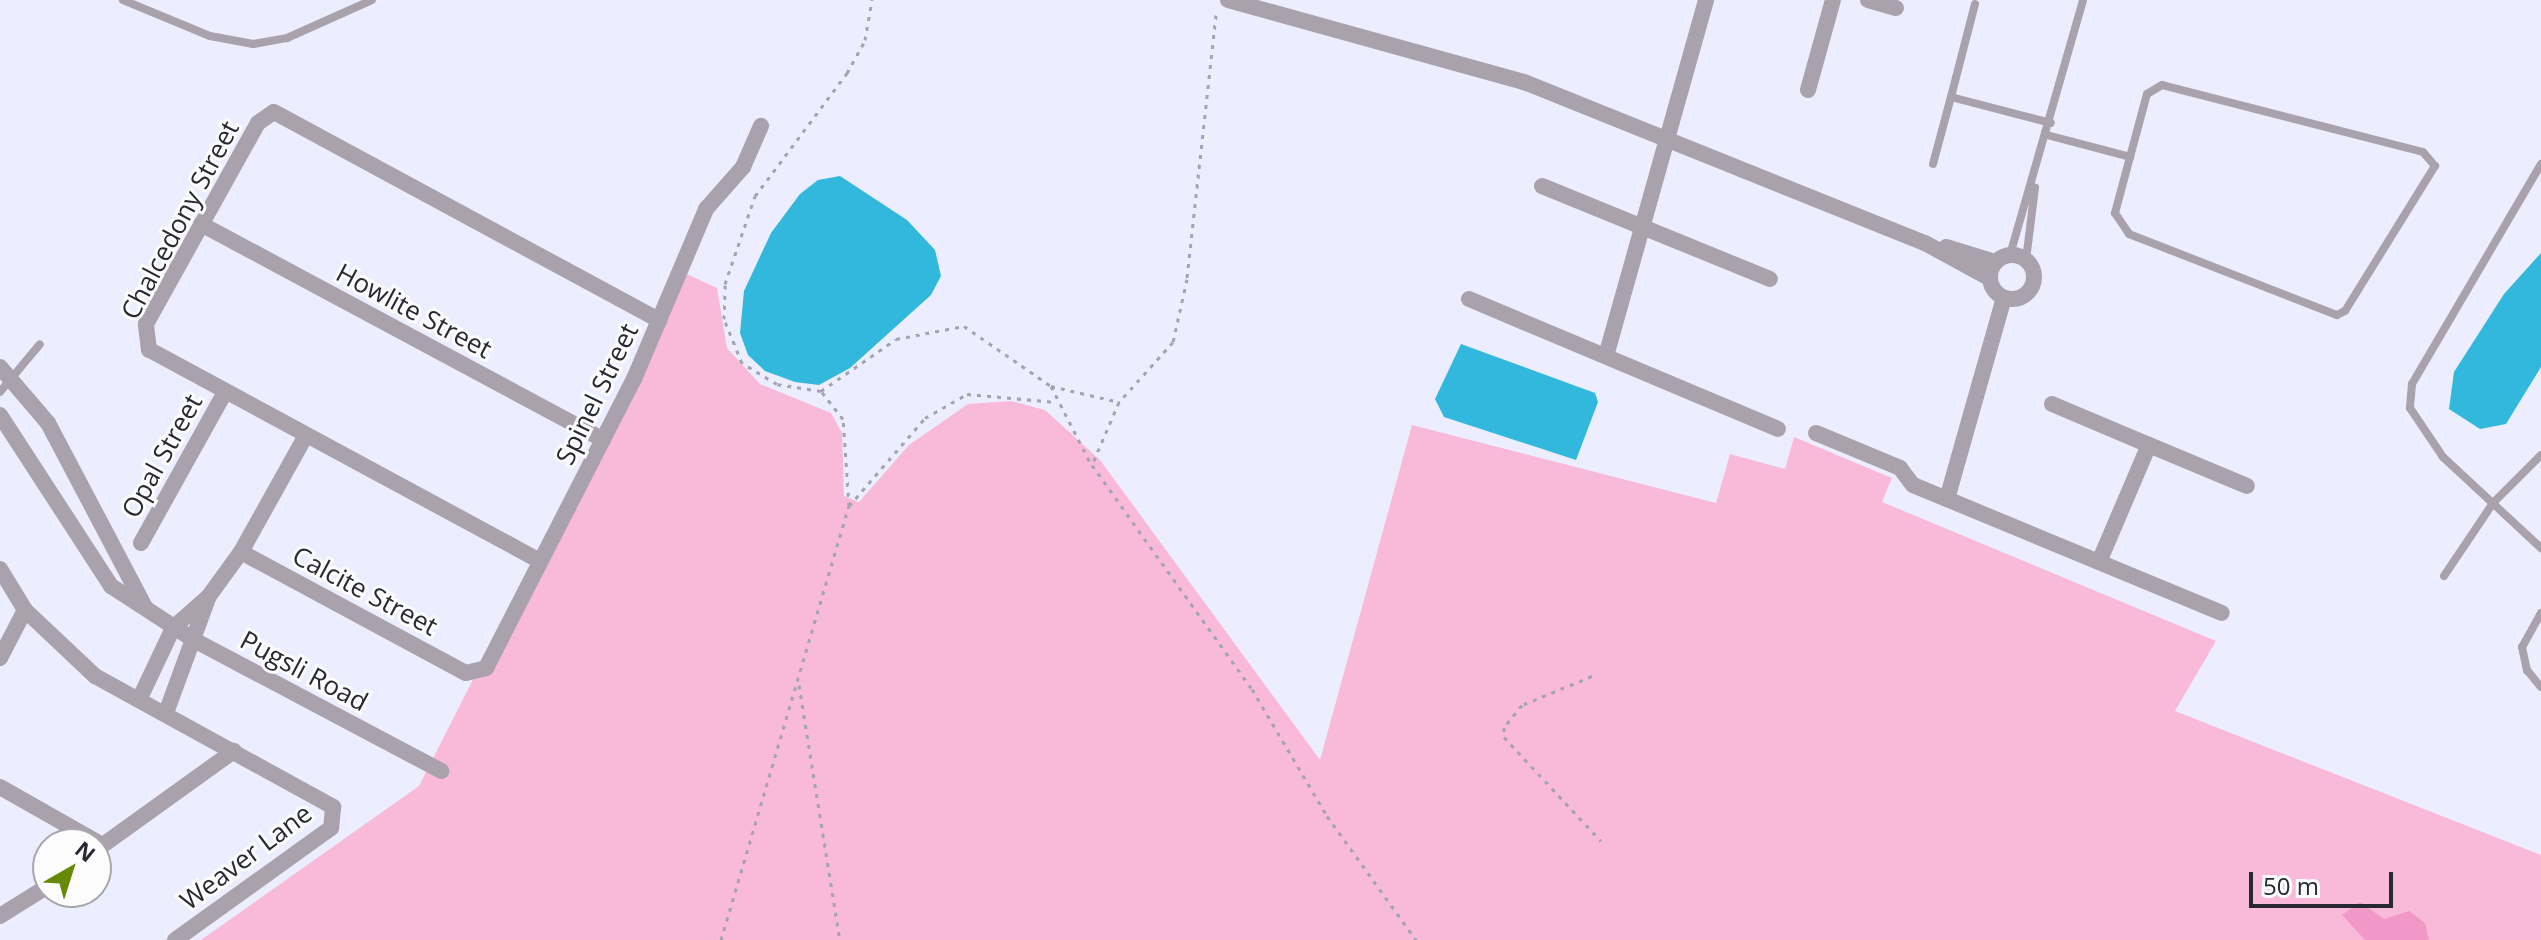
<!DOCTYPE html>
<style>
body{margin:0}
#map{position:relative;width:2541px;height:940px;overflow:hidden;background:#ecedfe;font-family:"Open Sans",sans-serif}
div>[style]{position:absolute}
.green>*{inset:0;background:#f9bada}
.forest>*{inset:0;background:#f198c8}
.water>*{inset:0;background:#32b8dc}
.path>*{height:3px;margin-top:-1.5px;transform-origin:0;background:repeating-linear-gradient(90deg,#a3a4b2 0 4px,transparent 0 10px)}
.lane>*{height:8px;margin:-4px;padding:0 4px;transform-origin:4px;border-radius:4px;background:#a9a1ac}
.street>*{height:16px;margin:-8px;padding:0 8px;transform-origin:8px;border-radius:8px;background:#a9a1ac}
.street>.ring{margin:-8px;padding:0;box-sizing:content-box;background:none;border:16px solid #a9a1ac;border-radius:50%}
span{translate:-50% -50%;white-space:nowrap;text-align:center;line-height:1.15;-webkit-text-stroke:6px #fcfcfc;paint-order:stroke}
.street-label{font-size:26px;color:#282833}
.north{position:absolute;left:32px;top:828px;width:80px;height:80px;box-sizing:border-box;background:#fcfcfc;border:2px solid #a7a7ac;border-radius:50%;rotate:39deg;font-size:22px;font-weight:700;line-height:32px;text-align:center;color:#282833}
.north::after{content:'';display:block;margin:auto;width:28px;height:36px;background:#678908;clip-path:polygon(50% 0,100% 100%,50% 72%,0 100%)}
.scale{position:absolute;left:2249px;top:872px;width:144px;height:36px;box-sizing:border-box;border:4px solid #282833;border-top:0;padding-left:10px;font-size:24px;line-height:28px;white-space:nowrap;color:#282833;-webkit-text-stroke:6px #fcfcfc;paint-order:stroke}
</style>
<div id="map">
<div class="green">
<i style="clip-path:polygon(680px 271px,717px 288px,727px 348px,760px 384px,831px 413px,842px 433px,844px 496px,859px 502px,909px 445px,968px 404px,1011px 401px,1045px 410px,1100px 460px,1320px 760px,1412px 425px,1716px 503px,1730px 454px,1785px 469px,1794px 437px,1892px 478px,1882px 502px,2216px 641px,2175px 711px,2541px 855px,2541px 940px,201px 940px,419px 786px)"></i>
</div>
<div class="forest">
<i style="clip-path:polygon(2360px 902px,2384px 919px,2409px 911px,2425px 923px,2429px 940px,2365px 940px,2342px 915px)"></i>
</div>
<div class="water">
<i style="clip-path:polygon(840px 176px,907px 220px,935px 250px,941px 276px,931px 295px,850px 368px,819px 385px,795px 382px,765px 371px,748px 355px,740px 333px,744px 291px,771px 233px,800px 194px,818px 180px)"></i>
<i style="clip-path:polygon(2541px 253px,2541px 367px,2506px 424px,2480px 429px,2449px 409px,2454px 372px,2504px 294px)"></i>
<i style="clip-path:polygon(1461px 344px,1595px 393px,1598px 402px,1576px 460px,1444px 417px,1435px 399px)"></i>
</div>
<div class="path">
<i style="left:1216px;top:15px;width:266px;rotate:96.3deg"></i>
<i style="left:1187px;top:279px;width:65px;rotate:102.5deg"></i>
<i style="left:1173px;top:342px;width:81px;rotate:132deg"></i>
<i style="left:1119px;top:402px;width:69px;rotate:113.2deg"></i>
<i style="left:1092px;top:465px;width:275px;rotate:54.5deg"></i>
<i style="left:1252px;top:689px;width:147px;rotate:59.4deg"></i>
<i style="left:1327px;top:816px;width:153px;rotate:54.3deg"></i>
<i style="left:1051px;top:386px;width:88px;rotate:62.9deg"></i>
<i style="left:821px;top:391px;width:91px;rotate:-34.7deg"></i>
<i style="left:896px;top:339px;width:69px;rotate:-10.8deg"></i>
<i style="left:964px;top:326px;width:106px;rotate:34.6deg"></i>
<i style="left:1051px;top:386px;width:70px;rotate:13.2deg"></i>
<i style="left:849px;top:506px;width:116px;rotate:-49.2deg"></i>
<i style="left:925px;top:418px;width:48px;rotate:-29.7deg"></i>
<i style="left:967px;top:394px;width:89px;rotate:5.1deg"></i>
<i style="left:1592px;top:676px;width:76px;rotate:157.5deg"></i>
<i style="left:1522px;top:705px;width:28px;rotate:129deg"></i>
<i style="left:1504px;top:727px;width:10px;rotate:90deg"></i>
<i style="left:1504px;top:737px;width:142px;rotate:47deg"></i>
<i style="left:799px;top:685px;width:258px;rotate:80.9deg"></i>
<i style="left:721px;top:940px;width:452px;rotate:-73.6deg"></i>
<i style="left:849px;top:506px;width:87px;rotate:-93.9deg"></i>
<i style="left:843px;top:419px;width:36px;rotate:-128deg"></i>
<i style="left:821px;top:391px;width:45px;rotate:-171deg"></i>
<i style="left:777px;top:384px;width:41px;rotate:-149deg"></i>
<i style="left:742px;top:363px;width:48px;rotate:-112.2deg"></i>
<i style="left:724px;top:319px;width:35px;rotate:-88deg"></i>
<i style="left:725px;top:284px;width:93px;rotate:-71.2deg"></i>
<i style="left:755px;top:196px;width:154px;rotate:-53.2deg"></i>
<i style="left:847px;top:73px;width:38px;rotate:-61deg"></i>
<i style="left:865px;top:40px;width:41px;rotate:-80.1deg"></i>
</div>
<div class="lane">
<i style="left:123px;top:0;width:94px;rotate:22.5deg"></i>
<i style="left:210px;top:36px;width:44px;rotate:10.5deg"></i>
<i style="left:253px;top:44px;width:35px;rotate:-10deg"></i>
<i style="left:287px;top:38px;width:93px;rotate:-24.1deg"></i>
<i style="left:1975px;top:4px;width:96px;rotate:104.5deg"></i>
<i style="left:1951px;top:97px;width:103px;rotate:14.6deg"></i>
<i style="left:2047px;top:135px;width:86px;rotate:14.8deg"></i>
<i style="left:2130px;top:157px;width:58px;rotate:105deg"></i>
<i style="left:2115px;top:213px;width:25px;rotate:56deg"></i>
<i style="left:2129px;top:234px;width:223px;rotate:21.3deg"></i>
<i style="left:2337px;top:315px;width:9px;rotate:-27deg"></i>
<i style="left:2345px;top:311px;width:171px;rotate:-58.2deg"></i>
<i style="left:2435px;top:166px;width:18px;rotate:-131deg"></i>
<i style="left:2423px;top:152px;width:269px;rotate:-165.6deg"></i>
<i style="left:2162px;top:85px;width:17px;rotate:149deg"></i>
<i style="left:2147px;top:94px;width:65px;rotate:105.1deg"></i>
<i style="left:1933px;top:164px;width:69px;rotate:-75deg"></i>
<i style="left:2541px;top:164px;width:255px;rotate:120.4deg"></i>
<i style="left:2412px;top:384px;width:24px;rotate:95deg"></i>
<i style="left:2410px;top:408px;width:59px;rotate:56deg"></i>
<i style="left:2443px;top:457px;width:134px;rotate:42.9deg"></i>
<i style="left:2010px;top:255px;width:265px;rotate:-74deg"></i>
<i style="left:2026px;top:260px;width:73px;rotate:-82.9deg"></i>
<i style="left:0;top:392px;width:62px;rotate:-50.2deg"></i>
<i style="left:2444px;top:576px;width:88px;rotate:-56.1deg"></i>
<i style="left:2493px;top:503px;width:68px;rotate:-45deg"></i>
<i style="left:2541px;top:613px;width:39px;rotate:119deg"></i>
<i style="left:2522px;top:647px;width:24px;rotate:78deg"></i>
<i style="left:2527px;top:670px;width:22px;rotate:51deg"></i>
</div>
<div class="street">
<i style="left:1228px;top:0;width:307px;rotate:15.5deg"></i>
<i style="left:1524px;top:82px;width:432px;rotate:21.9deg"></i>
<i style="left:1925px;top:243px;width:73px;rotate:28.7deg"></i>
<i style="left:1868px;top:0;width:29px;rotate:16deg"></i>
<i style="left:1808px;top:90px;width:93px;rotate:-74.5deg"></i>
<i style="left:1542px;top:186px;width:246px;rotate:22.2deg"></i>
<i style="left:201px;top:224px;width:456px;rotate:28.2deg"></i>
<i style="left:1946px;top:247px;width:51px;rotate:17deg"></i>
<i class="ring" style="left:1990px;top:255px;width:28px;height:28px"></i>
<i style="left:1469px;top:299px;width:335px;rotate:22.8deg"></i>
<i style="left:1606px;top:356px;width:370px;rotate:-74.3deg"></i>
<i style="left:0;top:367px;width:74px;rotate:49.4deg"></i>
<i style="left:48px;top:423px;width:206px;rotate:62.2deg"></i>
<i style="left:2052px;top:404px;width:105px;rotate:22.9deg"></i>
<i style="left:0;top:415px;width:204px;rotate:57deg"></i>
<i style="left:111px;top:586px;width:99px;rotate:33deg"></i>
<i style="left:194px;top:640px;width:280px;rotate:27.9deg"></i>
<i style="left:1816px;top:433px;width:91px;rotate:22.6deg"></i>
<i style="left:1900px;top:468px;width:21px;rotate:53deg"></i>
<i style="left:1913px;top:485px;width:334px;rotate:22.5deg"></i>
<i style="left:1947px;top:499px;width:209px;rotate:-74.2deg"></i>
<i style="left:141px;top:543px;width:173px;rotate:-60.9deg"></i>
<i style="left:241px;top:552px;width:255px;rotate:28.3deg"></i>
<i style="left:466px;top:673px;width:21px;rotate:-14deg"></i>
<i style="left:486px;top:668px;width:325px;rotate:-62.9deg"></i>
<i style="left:634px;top:379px;width:185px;rotate:-67deg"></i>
<i style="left:706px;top:209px;width:56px;rotate:-48.6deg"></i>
<i style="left:743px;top:167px;width:45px;rotate:-66.3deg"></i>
<i style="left:540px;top:561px;width:444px;rotate:-151.6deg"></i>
<i style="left:149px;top:350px;width:26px;rotate:-97deg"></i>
<i style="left:146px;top:324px;width:230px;rotate:-60.9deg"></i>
<i style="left:258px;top:123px;width:19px;rotate:-35deg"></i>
<i style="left:274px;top:112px;width:438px;rotate:28.4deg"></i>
<i style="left:2099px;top:562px;width:127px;rotate:-66.9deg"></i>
<i style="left:2149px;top:445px;width:106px;rotate:22.7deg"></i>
<i style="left:0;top:569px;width:48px;rotate:58.6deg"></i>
<i style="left:25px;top:610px;width:96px;rotate:43.3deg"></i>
<i style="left:95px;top:676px;width:272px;rotate:28.8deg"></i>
<i style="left:333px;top:807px;width:21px;rotate:95deg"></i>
<i style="left:331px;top:828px;width:192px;rotate:144.3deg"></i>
<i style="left:0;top:658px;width:54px;rotate:-62.5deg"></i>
<i style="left:139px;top:700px;width:80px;rotate:-64.7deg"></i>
<i style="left:173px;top:628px;width:48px;rotate:-41.6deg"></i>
<i style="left:209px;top:596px;width:54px;rotate:-54deg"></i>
<i style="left:241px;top:552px;width:132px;rotate:-60.9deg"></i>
<i style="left:166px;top:713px;width:122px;rotate:-69.9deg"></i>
<i style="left:0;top:787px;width:117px;rotate:29.6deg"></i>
<i style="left:96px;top:850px;width:170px;rotate:-35.7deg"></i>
<i style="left:0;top:916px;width:57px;rotate:-32deg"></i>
</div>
<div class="street-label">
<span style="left:180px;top:220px;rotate:-62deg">Chalcedony Street</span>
<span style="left:414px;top:311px;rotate:28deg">Howlite Street</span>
<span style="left:597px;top:394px;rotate:-64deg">Spinel Street</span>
<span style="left:162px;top:456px;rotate:-61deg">Opal Street</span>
<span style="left:365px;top:591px;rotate:28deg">Calcite Street</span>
<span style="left:304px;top:671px;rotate:28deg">Pugsli Road</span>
<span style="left:246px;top:857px;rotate:-37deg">Weaver Lane</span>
</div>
<div class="north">N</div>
<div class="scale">50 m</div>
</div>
